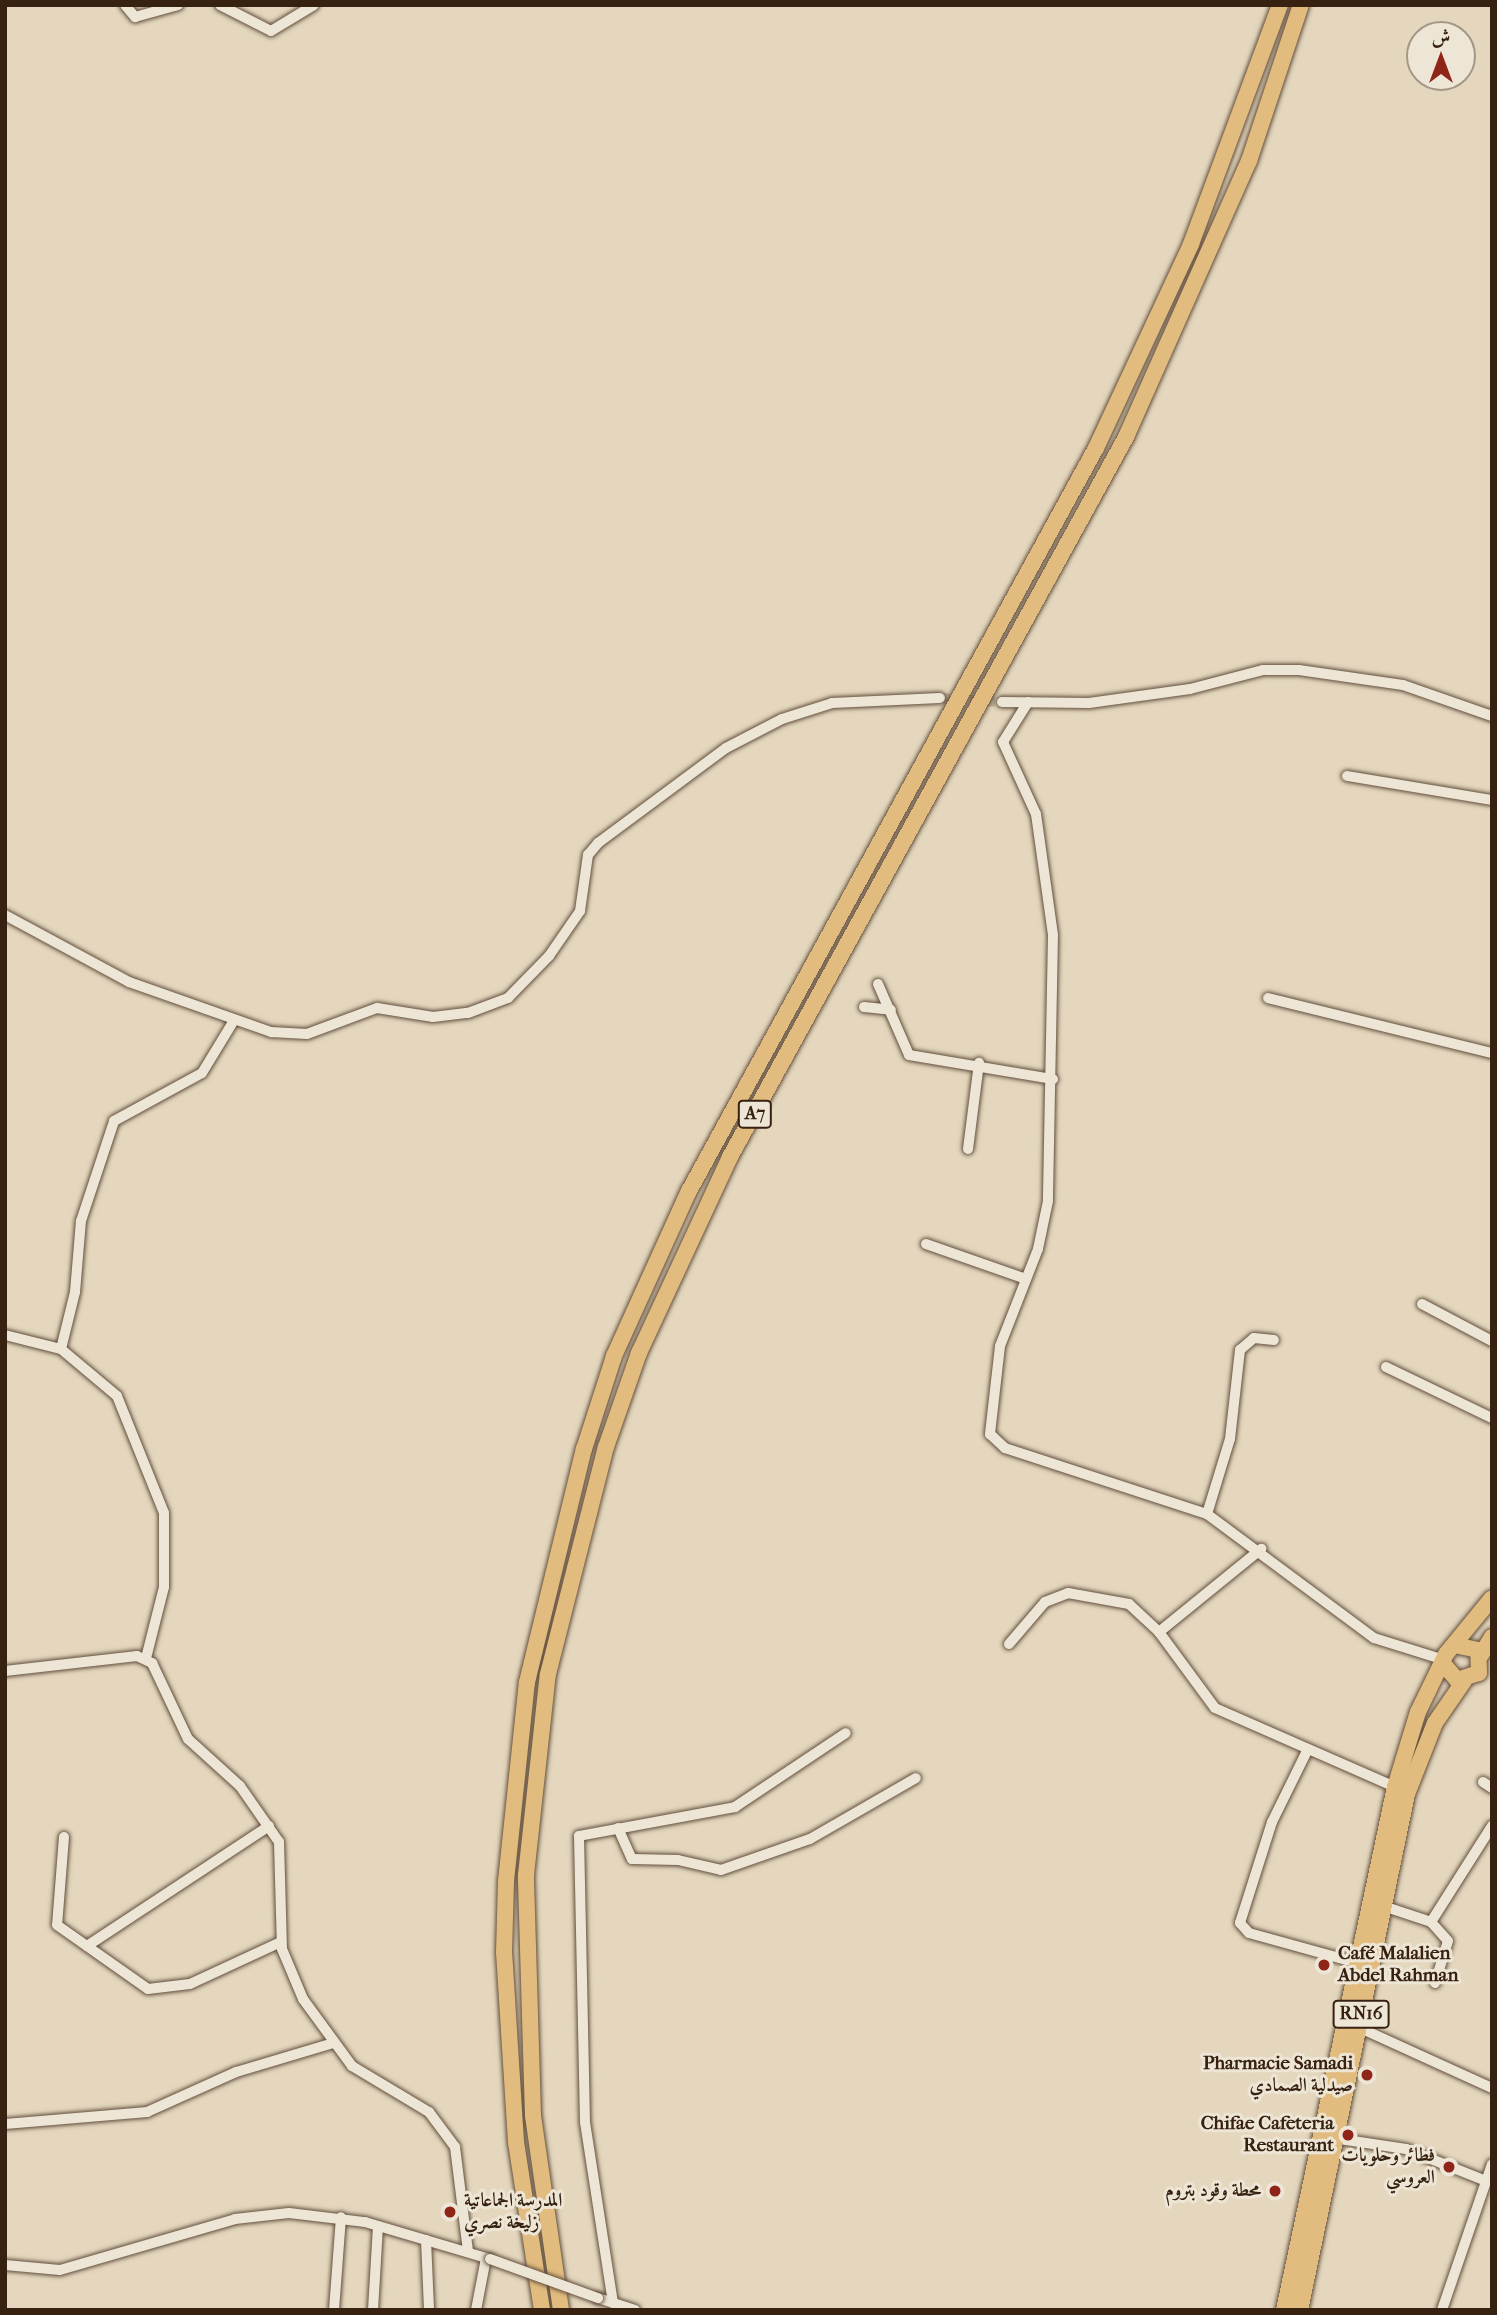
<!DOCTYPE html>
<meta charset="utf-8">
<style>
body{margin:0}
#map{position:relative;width:1497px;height:2315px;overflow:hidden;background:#e4d7be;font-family:"IM FELL French Canon",Amiri,serif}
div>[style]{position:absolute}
.minor-tunnel>*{height:10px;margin-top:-5px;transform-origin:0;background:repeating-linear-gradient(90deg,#c1b39b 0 10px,transparent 0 15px)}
.roads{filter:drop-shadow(0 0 2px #624e3c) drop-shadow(0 0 2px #624e3c)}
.minor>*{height:10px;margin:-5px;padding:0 5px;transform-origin:5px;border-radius:5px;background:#ede5d5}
.highway>*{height:16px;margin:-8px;padding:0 8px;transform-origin:8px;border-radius:8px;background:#e2bc7f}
.bridges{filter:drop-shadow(0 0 2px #624e3c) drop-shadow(0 0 2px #624e3c)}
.minor-bridge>*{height:10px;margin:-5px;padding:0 5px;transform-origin:5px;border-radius:5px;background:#ede5d5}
.dots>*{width:19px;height:19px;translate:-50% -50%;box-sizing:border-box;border:4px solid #ede5d5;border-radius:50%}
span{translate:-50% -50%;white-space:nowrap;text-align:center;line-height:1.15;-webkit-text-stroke:6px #ede5d5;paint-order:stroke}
.shield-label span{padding:2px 5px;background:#ede5d5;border:2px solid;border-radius:5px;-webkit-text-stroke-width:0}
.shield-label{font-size:18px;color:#372110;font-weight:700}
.poi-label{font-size:19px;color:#372110;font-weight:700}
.left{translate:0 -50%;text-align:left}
.right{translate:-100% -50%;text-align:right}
.frame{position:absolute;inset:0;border:7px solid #372110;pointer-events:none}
.north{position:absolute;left:1406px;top:21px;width:70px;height:70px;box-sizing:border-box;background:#ede5d5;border:2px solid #a49786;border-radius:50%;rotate:0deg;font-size:19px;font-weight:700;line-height:28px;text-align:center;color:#372110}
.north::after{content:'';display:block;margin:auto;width:24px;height:32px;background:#8f2418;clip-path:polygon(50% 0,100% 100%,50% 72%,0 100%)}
</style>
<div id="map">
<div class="minor-tunnel">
<i style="left:940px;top:698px;width:62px;rotate:3.7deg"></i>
</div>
<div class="roads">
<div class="minor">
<i style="left:125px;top:5px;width:16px;rotate:50deg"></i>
<i style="left:135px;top:17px;width:45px;rotate:-15.6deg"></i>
<i style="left:220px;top:5px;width:57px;rotate:27deg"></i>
<i style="left:271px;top:31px;width:50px;rotate:-31.2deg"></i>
<i style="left:1002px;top:702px;width:87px;rotate:0.7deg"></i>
<i style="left:1089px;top:703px;width:102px;rotate:-7.9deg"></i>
<i style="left:1190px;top:689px;width:75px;rotate:-14.6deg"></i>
<i style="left:1263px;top:670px;width:36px"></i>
<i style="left:1299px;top:670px;width:105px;rotate:8.2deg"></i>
<i style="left:1403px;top:685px;width:94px;rotate:19.2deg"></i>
<i style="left:1028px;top:702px;width:47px;rotate:122deg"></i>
<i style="left:1003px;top:742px;width:79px;rotate:65.4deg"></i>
<i style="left:1036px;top:814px;width:122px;rotate:82deg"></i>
<i style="left:1053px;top:935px;width:266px;rotate:91.1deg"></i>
<i style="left:1048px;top:1201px;width:49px;rotate:101.8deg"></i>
<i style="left:1038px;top:1249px;width:104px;rotate:111.4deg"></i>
<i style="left:1000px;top:1346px;width:89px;rotate:96.5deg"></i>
<i style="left:990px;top:1434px;width:21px;rotate:43deg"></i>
<i style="left:1005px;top:1448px;width:213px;rotate:18.1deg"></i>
<i style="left:1207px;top:1514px;width:208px;rotate:36.6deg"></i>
<i style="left:1374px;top:1638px;width:73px;rotate:17.4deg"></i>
<i style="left:1347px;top:776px;width:147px;rotate:9.4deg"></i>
<i style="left:5px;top:915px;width:141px;rotate:28.4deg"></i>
<i style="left:129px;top:982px;width:151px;rotate:19.4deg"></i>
<i style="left:271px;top:1032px;width:36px;rotate:3deg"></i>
<i style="left:307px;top:1034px;width:75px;rotate:-20.4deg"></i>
<i style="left:377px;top:1008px;width:57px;rotate:9.1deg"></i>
<i style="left:433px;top:1017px;width:35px;rotate:-7deg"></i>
<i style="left:468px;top:1013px;width:43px;rotate:-20.6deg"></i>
<i style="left:508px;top:998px;width:59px;rotate:-45.7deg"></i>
<i style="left:549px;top:956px;width:55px;rotate:-55.4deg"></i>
<i style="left:580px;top:911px;width:57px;rotate:-81.9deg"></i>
<i style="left:588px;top:855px;width:16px;rotate:-50deg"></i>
<i style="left:598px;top:843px;width:159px;rotate:-36.6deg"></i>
<i style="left:726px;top:748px;width:63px;rotate:-27.4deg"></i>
<i style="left:782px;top:719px;width:52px;rotate:-17.7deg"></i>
<i style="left:832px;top:703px;width:108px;rotate:-2.7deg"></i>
<i style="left:878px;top:984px;width:77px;rotate:66.4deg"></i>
<i style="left:909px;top:1055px;width:146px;rotate:9.5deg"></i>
<i style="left:1268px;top:998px;width:231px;rotate:13.8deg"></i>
<i style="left:864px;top:1007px;width:27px;rotate:6deg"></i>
<i style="left:968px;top:1149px;width:87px;rotate:-82.7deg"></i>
<i style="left:926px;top:1244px;width:103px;rotate:19.3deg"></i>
<i style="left:1422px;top:1304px;width:79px;rotate:27.9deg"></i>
<i style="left:5px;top:1335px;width:58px;rotate:14deg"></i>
<i style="left:61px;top:1349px;width:59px;rotate:-76.2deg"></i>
<i style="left:75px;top:1292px;width:71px;rotate:-85.2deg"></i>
<i style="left:81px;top:1221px;width:105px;rotate:-71.7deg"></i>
<i style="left:114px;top:1121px;width:100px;rotate:-28.6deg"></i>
<i style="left:202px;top:1073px;width:60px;rotate:-58.7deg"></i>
<i style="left:61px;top:1349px;width:73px;rotate:40deg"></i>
<i style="left:117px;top:1396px;width:126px;rotate:68.1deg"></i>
<i style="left:164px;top:1513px;width:74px;rotate:90deg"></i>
<i style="left:164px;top:1587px;width:73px;rotate:104.2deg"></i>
<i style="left:1386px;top:1367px;width:118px;rotate:25.7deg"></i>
<i style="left:1207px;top:1514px;width:78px;rotate:-73deg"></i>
<i style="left:1230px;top:1439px;width:90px;rotate:-83.6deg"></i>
<i style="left:1240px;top:1350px;width:18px;rotate:-41deg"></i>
<i style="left:1254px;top:1338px;width:20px;rotate:6deg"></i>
<i style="left:1159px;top:1632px;width:94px;rotate:53.6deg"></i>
<i style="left:1215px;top:1708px;width:197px;rotate:23.7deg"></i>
<i style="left:1009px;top:1644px;width:55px;rotate:-49.4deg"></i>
<i style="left:1045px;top:1602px;width:25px;rotate:-21deg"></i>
<i style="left:1068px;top:1593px;width:62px;rotate:10.2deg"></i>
<i style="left:1129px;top:1604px;width:41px;rotate:43deg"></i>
<i style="left:1159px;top:1632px;width:132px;rotate:-39.1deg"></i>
<i style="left:5px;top:1671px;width:133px;rotate:-6.5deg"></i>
<i style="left:137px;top:1656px;width:17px;rotate:25deg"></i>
<i style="left:152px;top:1663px;width:84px;rotate:64.7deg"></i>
<i style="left:188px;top:1739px;width:70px;rotate:42.1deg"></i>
<i style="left:240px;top:1786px;width:68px;rotate:55.1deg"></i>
<i style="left:279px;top:1842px;width:107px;rotate:88.4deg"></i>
<i style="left:282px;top:1949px;width:54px;rotate:67.2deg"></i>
<i style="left:303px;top:1999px;width:83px;rotate:53.8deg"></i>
<i style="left:352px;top:2066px;width:90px;rotate:30.9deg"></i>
<i style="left:429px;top:2112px;width:44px;rotate:53.4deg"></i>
<i style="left:455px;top:2147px;width:106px;rotate:82.9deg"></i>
<i style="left:1306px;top:1753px;width:77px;rotate:116.2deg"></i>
<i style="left:1272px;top:1822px;width:106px;rotate:107.6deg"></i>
<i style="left:1240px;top:1923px;width:13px;rotate:48deg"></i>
<i style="left:1249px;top:1933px;width:112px;rotate:15.5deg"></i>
<i style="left:1483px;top:1782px;width:11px;rotate:34deg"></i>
<i style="left:618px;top:1828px;width:34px;rotate:66deg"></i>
<i style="left:632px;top:1859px;width:46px;rotate:1.2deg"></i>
<i style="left:678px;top:1860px;width:44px;rotate:13.1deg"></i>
<i style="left:721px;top:1870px;width:94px;rotate:-19.2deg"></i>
<i style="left:810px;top:1839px;width:122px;rotate:-29.9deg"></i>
<i style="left:64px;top:1837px;width:88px;rotate:94.5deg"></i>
<i style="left:57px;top:1925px;width:111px;rotate:35.1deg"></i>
<i style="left:148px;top:1989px;width:42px;rotate:-6.8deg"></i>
<i style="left:190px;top:1984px;width:100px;rotate:-24.8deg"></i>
<i style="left:1383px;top:1906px;width:51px;rotate:18.4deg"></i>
<i style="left:1431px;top:1922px;width:114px;rotate:-57.6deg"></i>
<i style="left:1431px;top:1922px;width:25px;rotate:48deg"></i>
<i style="left:1448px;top:1941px;width:44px;rotate:107.2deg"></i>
<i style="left:87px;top:1946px;width:218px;rotate:-33.4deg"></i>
<i style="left:1358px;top:2027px;width:147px;rotate:24.5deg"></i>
<i style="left:5px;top:2124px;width:143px;rotate:-4.8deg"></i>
<i style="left:147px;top:2112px;width:98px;rotate:-24.2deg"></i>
<i style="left:236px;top:2072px;width:101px;rotate:-16.6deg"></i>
<i style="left:1333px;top:2138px;width:74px;rotate:8.6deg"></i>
<i style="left:1406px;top:2149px;width:86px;rotate:21.8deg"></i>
<i style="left:426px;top:2240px;width:70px;rotate:87.5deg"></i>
<i style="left:5px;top:2265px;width:55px;rotate:5.2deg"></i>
<i style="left:60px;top:2270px;width:182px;rotate:-16.2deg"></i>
<i style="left:235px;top:2219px;width:54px;rotate:-6.3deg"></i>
<i style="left:289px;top:2213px;width:77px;rotate:6.8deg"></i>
<i style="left:365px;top:2222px;width:130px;rotate:16.5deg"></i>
<i style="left:598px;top:2298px;width:39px;rotate:18deg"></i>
<i style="left:613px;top:2303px;width:183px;rotate:-98.8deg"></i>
<i style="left:585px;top:2122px;width:286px;rotate:-91.2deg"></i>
<i style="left:579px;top:1836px;width:159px;rotate:-10.5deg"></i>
<i style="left:735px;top:1807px;width:133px;rotate:-33.7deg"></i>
<i style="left:334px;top:2310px;width:93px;rotate:-85.7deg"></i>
<i style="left:373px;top:2310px;width:84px;rotate:-86.6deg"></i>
<i style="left:476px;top:2310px;width:53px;rotate:-79.1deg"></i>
<i style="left:1442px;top:2310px;width:154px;rotate:-71.1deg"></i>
</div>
<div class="highway">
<i style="left:1481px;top:1655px;width:21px;rotate:-59deg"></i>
<i style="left:1445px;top:1666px;width:18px;rotate:49deg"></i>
<i style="left:1457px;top:1680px;width:23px;rotate:-18deg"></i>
<i style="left:1479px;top:1673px;width:23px;rotate:-92deg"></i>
<i style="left:1478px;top:1650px;width:24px;rotate:-168deg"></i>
<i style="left:542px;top:2310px;width:170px;rotate:-98.8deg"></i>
<i style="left:516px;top:2142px;width:189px;rotate:-93.6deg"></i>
<i style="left:504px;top:1953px;width:72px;rotate:-88.4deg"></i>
<i style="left:506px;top:1881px;width:200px;rotate:-84deg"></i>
<i style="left:527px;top:1682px;width:240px;rotate:-76.3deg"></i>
<i style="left:584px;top:1449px;width:98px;rotate:-72.1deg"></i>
<i style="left:614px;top:1356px;width:181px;rotate:-65.6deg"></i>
<i style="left:689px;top:1191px;width:847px;rotate:-61.29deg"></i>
<i style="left:1096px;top:448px;width:225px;rotate:-65deg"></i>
<i style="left:1191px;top:244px;width:255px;rotate:-69.6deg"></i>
<i style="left:561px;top:2310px;width:196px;rotate:-98.2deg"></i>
<i style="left:533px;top:2116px;width:241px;rotate:-91.7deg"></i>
<i style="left:526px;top:1875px;width:202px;rotate:-83.8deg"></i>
<i style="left:548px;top:1674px;width:234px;rotate:-75.7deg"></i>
<i style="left:606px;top:1447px;width:100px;rotate:-70.7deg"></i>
<i style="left:639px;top:1353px;width:216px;rotate:-65.1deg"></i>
<i style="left:730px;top:1157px;width:822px;rotate:-61.19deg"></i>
<i style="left:1126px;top:437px;width:302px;rotate:-66deg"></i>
<i style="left:1249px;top:161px;width:164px;rotate:-71.6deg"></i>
<i style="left:1284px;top:2310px;width:535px;rotate:-78.02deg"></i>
<i style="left:1395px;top:1787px;width:78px;rotate:-73deg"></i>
<i style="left:1418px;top:1712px;width:64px;rotate:-64.2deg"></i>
<i style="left:1446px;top:1654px;width:72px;rotate:-50.6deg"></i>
<i style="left:1300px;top:2310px;width:527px;rotate:-78.28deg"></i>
<i style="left:1407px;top:1794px;width:76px;rotate:-68.5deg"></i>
<i style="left:1435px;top:1723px;width:51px;rotate:-55.4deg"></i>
</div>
</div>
<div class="bridges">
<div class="minor-bridge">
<i style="left:490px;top:2259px;width:115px;rotate:19.9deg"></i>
</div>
</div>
<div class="dots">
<i style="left:1324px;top:1965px;background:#8f2418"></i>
<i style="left:1367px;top:2075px;background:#8f2418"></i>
<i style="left:1348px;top:2135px;background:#8f2418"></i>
<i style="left:1449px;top:2167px;background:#8f2418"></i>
<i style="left:1275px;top:2191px;background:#8f2418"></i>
<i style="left:450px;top:2212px;background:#8f2418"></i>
</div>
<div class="shield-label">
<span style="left:755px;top:1114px">A7</span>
<span style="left:1361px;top:2014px">RN16</span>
</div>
<div class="poi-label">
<span class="left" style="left:1338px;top:1965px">Café Malalien<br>Abdel Rahman</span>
<span class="right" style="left:1353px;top:2075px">Pharmacie Samadi<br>صيدلية الصمادي</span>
<span class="right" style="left:1334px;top:2135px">Chifae Cafeteria<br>Restaurant</span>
<span class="right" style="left:1435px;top:2167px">فطائر وحلويات<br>العروسي</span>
<span class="right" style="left:1261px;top:2191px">محطة وقود بتروم</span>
<span class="left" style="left:464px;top:2212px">المدرسة الجماعاتية<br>زليخة نصري</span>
</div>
<div class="frame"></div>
<div class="north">ش</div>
</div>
